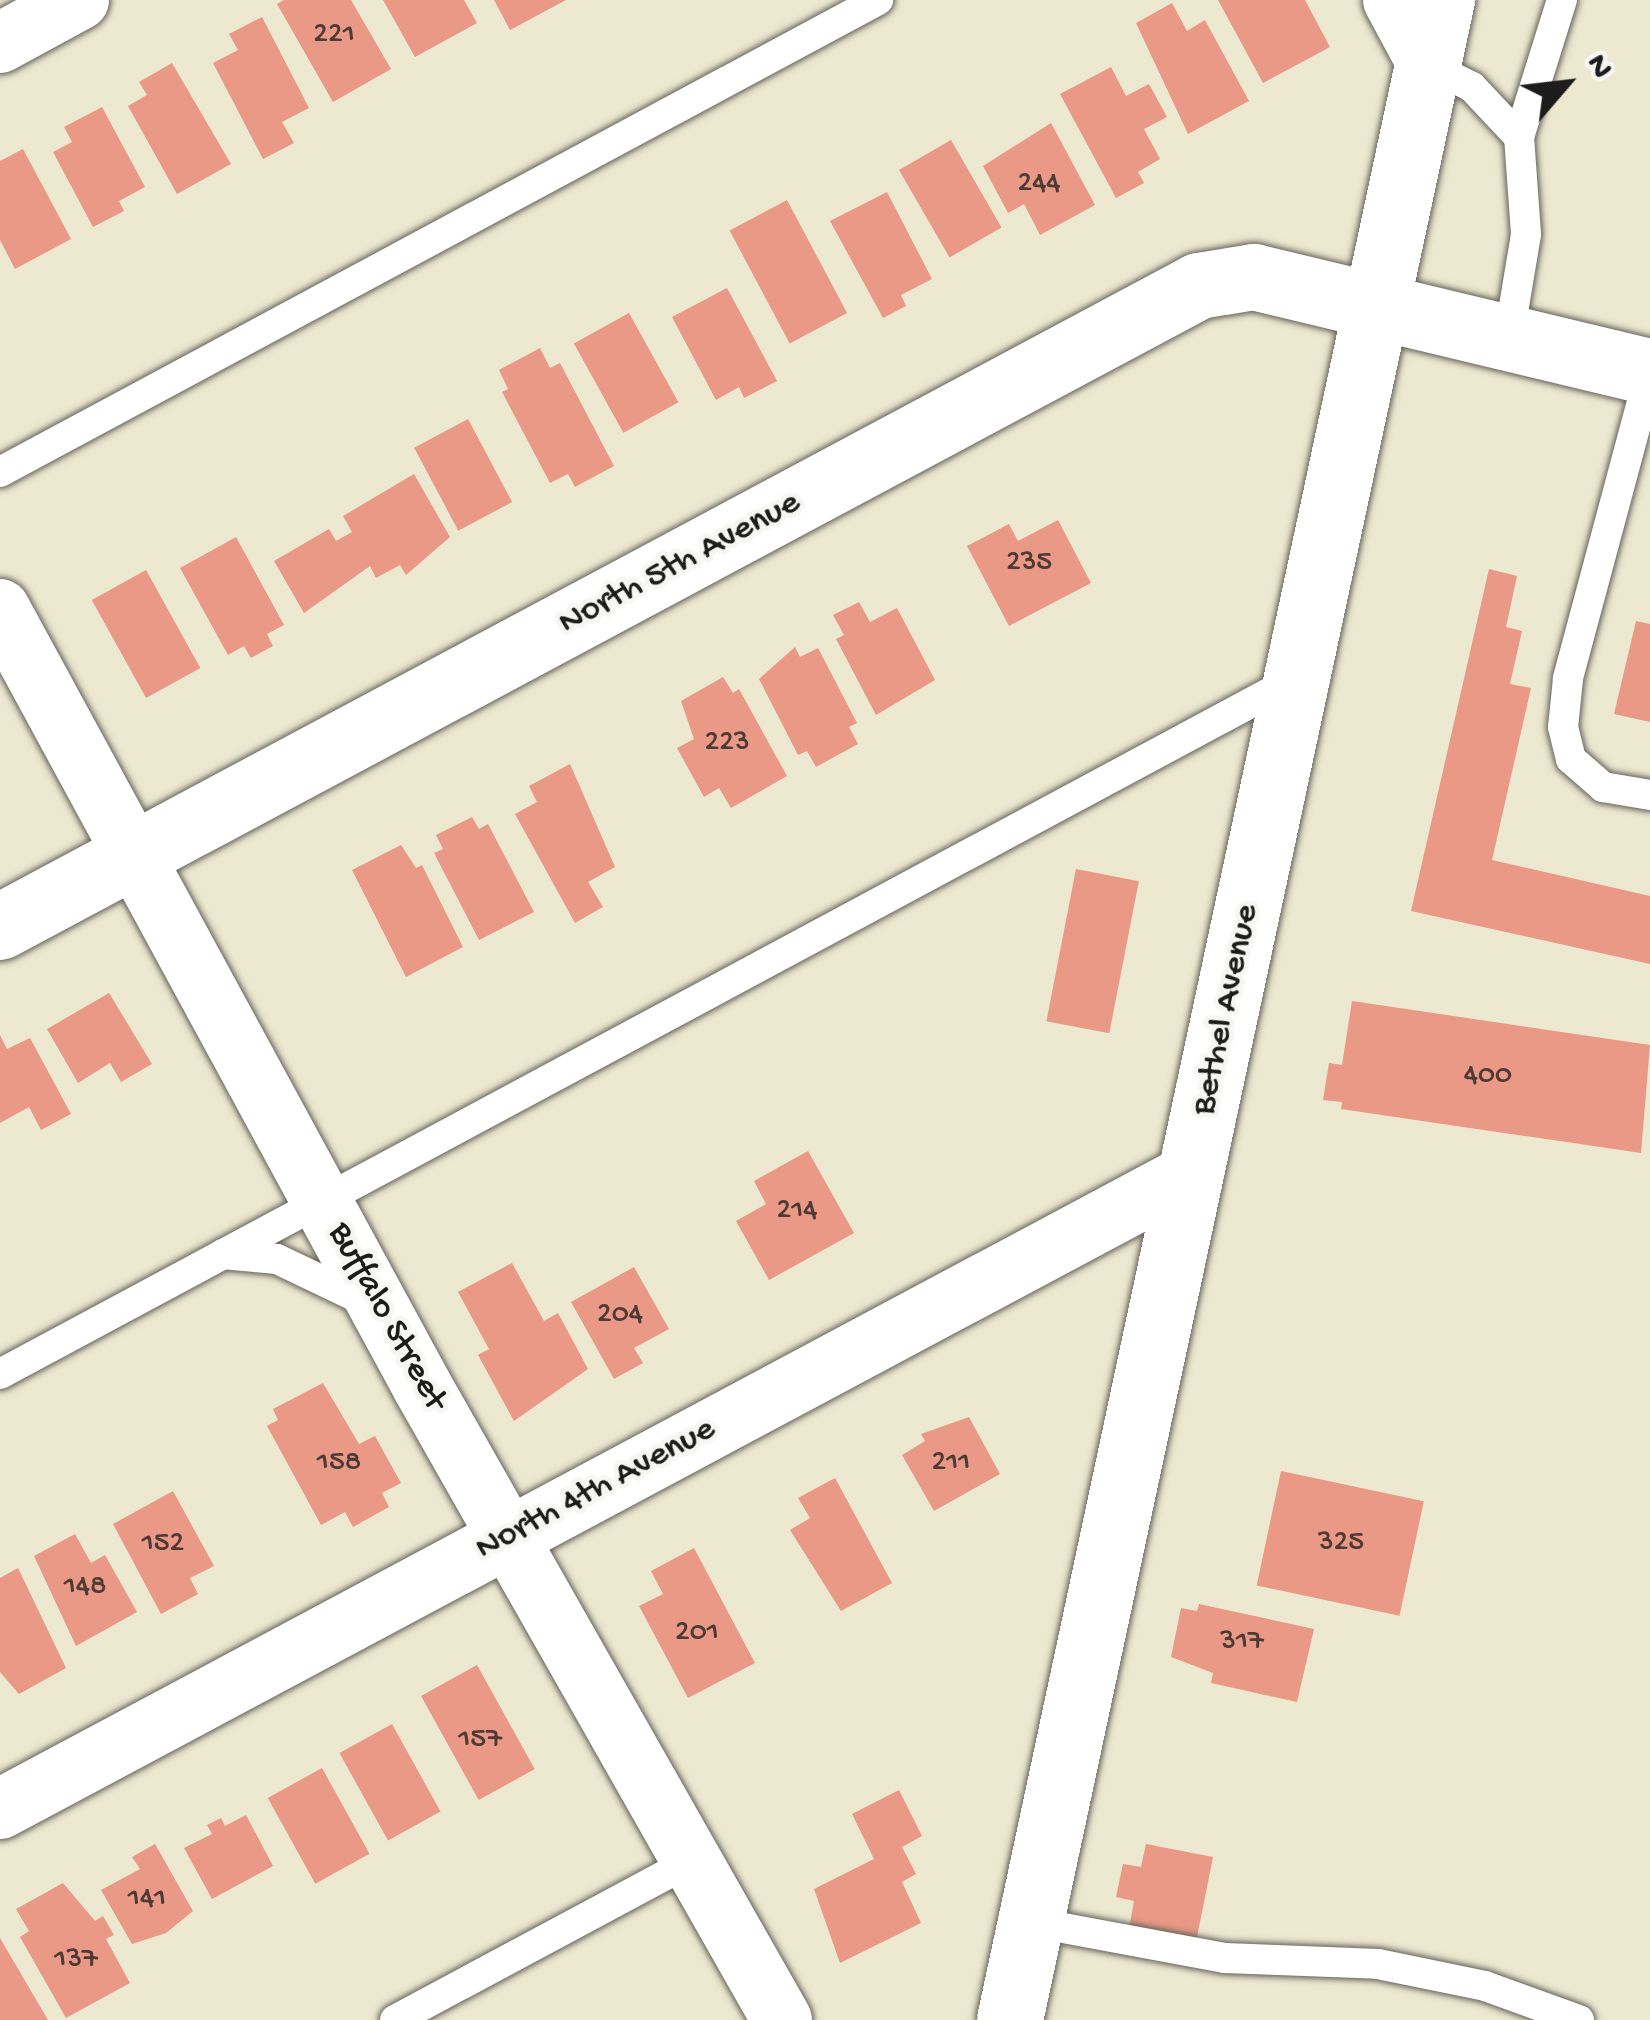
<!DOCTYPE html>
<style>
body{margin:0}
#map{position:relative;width:1650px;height:2020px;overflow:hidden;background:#ede8d0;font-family:"Gochi Hand",sans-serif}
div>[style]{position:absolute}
.building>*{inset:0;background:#e99985;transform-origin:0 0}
.roads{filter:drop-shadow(0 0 3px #65635b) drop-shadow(0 0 3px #65635b)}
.service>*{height:30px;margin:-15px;padding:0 15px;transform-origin:15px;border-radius:15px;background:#fff}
.minor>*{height:60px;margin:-30px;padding:0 30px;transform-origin:30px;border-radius:30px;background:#fff}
.tertiary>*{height:66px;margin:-33px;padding:0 33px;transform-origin:33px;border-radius:33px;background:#fff}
span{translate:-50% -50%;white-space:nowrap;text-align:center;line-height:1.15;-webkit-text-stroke:10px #f6f6f2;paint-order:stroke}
.number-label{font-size:30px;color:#4f3b36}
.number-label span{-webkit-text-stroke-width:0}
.street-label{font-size:36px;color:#1c1c1c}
.north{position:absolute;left:1506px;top:24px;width:120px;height:120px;-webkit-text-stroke:9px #f6f6f2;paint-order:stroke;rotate:62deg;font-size:33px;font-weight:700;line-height:48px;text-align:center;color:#1c1c1c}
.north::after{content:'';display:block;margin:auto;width:42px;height:54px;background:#1c1c1c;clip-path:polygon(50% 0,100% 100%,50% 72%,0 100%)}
</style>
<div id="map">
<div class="building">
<i style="clip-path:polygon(284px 0,351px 0,391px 69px,333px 102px,277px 4px)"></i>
<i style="clip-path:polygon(383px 0,464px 0,477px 23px,415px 57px)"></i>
<i style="clip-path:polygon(494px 0,566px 0,510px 30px)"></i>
<i style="clip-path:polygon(1218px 0,1305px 0,1330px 47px,1263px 83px)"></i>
<i style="clip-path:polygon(1172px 3px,1187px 31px,1205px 20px,1249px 101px,1188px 134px,1136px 23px)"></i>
<i style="clip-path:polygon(262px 17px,309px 108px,282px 122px,294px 143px,263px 159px,213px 63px,238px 50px,229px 34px)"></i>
<i style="clip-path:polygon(172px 63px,231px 164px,177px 194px,128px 106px,147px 95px,139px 82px)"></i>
<i style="clip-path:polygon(1111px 67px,1126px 96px,1149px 84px,1167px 117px,1144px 129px,1160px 159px,1138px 172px,1144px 183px,1116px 198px,1060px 94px)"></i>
<i style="clip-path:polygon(102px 107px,145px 187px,119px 201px,124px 211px,93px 227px,53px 152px,72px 142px,64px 127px)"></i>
<i style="clip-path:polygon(1051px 123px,1095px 205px,1040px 235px,1024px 204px,1008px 213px,983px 166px)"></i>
<i style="left:951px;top:140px;width:101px;height:60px;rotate:60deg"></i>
<i style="clip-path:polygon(23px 149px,71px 239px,15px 269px,0 240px,0 161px)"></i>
<i style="clip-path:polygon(887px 192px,932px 279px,901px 295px,906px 306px,883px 318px,830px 221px)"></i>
<i style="left:787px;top:200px;width:128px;height:65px;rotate:62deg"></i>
<i style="clip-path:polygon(727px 288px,777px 381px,744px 398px,739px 387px,716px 400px,672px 317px)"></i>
<i style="left:629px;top:313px;width:102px;height:63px;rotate:61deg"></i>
<i style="clip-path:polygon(540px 348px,550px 368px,560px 363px,614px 466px,575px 487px,568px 474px,550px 483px,502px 392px,508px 389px,499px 370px)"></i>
<i style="left:468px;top:419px;width:94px;height:61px;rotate:62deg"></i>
<i style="clip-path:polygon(414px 474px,450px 537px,406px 575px,400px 565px,376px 578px,370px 566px,304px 613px,274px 561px,329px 529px,336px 541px,352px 532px,343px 516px)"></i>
<i style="clip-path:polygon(1058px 520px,1091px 583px,1009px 626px,967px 546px,1009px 524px,1018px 541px)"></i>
<i style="clip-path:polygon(236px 537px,284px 625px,267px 634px,273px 646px,251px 658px,244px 646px,228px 655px,180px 568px)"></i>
<i style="clip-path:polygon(1489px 569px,1517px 576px,1506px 627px,1522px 631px,1510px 684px,1531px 688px,1492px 860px,1650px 896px,1650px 964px,1411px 911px)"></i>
<i style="left:146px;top:570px;width:112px;height:62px;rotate:61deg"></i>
<i style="clip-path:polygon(859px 602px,870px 622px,897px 608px,935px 680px,876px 715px,836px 639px,844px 635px,833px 615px)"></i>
<i style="clip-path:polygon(1636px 621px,1650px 624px,1650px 722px,1614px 714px)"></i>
<i style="clip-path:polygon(795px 647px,800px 657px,818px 648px,857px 723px,849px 727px,858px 744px,816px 767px,807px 751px,798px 755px,759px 679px)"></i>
<i style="clip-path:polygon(723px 677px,733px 693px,739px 689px,787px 776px,731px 808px,719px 788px,704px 797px,677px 748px,694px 739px,681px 701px)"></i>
<i style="clip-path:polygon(570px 764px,615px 867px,588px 882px,603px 907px,575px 923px,515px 814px,537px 802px,529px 786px)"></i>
<i style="clip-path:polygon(472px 817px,479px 829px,488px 824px,534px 912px,479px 940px,434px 853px,443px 849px,436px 835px)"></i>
<i style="clip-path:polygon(401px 845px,416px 868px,422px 865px,463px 947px,406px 977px,352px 870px)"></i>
<i style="left:1076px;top:869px;width:64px;height:155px;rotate:11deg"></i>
<i style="clip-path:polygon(109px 993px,152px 1064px,121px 1082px,110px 1063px,78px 1083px,47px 1029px)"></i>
<i style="clip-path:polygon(1352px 1001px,1650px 1045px,1641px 1153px,1341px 1109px,1342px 1102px,1323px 1100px,1329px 1063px,1342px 1065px)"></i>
<i style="clip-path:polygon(0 1035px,7px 1049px,30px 1038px,71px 1114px,41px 1130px,29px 1107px,0 1123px)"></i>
<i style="clip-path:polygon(808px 1151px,854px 1233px,769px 1280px,736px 1221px,766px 1204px,754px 1181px)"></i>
<i style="clip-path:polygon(512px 1263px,544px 1321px,558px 1313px,588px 1369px,514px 1421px,478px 1355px,489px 1349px,458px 1292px)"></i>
<i style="clip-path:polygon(634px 1267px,669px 1329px,634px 1348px,643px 1363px,614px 1379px,571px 1302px)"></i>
<i style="clip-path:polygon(323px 1383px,359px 1444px,375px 1436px,401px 1483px,382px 1493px,389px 1507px,353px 1527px,345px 1512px,321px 1525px,267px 1426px,278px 1420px,273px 1409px)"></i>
<i style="clip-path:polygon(969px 1417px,1000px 1474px,934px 1511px,902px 1455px,925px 1441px,921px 1434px)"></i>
<i style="left:1281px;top:1471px;width:146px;height:117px;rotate:12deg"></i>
<i style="clip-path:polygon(835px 1478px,892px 1583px,841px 1611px,790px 1530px,810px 1518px,798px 1498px)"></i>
<i style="clip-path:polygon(173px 1491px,214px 1566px,190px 1578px,198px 1594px,161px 1614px,113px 1524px)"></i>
<i style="clip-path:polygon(75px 1534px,91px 1563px,105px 1555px,137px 1612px,76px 1646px,34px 1556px)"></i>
<i style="clip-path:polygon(694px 1548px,755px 1663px,688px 1698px,639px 1606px,663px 1594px,651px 1571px)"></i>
<i style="clip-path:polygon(18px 1568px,66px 1668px,19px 1694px,0 1672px,0 1578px)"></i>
<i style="clip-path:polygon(1199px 1604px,1314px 1629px,1297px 1702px,1211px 1683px,1213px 1673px,1171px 1657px,1181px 1608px,1197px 1611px)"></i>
<i style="left:477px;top:1665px;width:119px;height:64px;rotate:61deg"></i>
<i style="left:392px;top:1724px;width:100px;height:60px;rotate:61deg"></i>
<i style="left:322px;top:1768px;width:98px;height:62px;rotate:61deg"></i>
<i style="clip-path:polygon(899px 1790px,922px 1836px,902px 1847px,916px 1874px,902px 1882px,921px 1923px,840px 1963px,814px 1889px,874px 1859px,852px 1814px)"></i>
<i style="clip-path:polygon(246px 1815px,273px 1866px,212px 1899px,184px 1848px,212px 1834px,207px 1825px,221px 1818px,225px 1826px)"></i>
<i style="clip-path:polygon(155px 1844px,193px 1911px,166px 1933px,132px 1944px,101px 1890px,140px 1869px,132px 1857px)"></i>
<i style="clip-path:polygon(1146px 1844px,1213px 1857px,1196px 1942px,1129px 1929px,1134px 1901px,1116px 1897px,1123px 1864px,1141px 1867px)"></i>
<i style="clip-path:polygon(63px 1883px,95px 1921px,103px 1916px,114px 1935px,106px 1939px,130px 1983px,66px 2018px,20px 1937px,29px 1931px,16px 1909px)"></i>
<i style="clip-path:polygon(0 1938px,48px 2020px,0 2020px)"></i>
</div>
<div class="roads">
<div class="service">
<i style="left:1428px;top:65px;width:49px;rotate:26.6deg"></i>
<i style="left:1472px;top:87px;width:69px;rotate:46.8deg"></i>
<i style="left:1509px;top:336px;width:103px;rotate:-80.5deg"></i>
<i style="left:1526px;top:234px;width:97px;rotate:-94.1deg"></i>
<i style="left:1519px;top:137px;width:144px;rotate:-72.6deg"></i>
<i style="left:1650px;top:372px;width:318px;rotate:105deg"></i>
<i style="left:1568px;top:679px;width:48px;rotate:95.9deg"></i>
<i style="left:1563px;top:727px;width:33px;rotate:76deg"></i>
<i style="left:1571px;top:759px;width:43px;rotate:41.2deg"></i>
<i style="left:1603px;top:787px;width:48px;rotate:9.7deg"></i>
<i style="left:0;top:472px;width:997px;rotate:-28.26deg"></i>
<i style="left:223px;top:1254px;width:54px;rotate:5.3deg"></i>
<i style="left:277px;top:1259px;width:95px;rotate:25.5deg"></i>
<i style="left:0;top:1374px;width:1470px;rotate:-28.22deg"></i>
<i style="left:1031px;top:1922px;width:197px;rotate:10.5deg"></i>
<i style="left:1225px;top:1958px;width:153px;rotate:2.2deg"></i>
<i style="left:1378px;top:1964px;width:109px;rotate:11.6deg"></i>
<i style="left:1485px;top:1986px;width:100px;rotate:19.9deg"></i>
<i style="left:395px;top:2020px;width:339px;rotate:-28.2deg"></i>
</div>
<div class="minor">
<i style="left:1393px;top:0;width:74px;rotate:61.7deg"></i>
<i style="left:0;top:43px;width:90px;rotate:-28.6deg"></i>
<i style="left:0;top:609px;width:884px;rotate:61.49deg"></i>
<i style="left:422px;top:1386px;width:729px;rotate:60.41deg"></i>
<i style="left:0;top:1809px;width:1352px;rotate:-28.1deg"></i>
</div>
<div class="tertiary">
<i style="left:0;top:927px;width:1360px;rotate:-28.13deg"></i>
<i style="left:1199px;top:286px;width:56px;rotate:-9.3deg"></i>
<i style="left:1254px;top:277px;width:407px;rotate:13.5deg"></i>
<i style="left:1010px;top:2020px;width:2066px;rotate:-77.93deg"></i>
</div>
</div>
<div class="number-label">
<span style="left:334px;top:36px">221</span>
<span style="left:1039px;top:185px">244</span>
<span style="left:1029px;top:564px">235</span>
<span style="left:727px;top:744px">223</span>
<span style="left:1488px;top:1077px">400</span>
<span style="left:797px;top:1212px">214</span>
<span style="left:620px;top:1316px">204</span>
<span style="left:339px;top:1464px">158</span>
<span style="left:951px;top:1464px">211</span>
<span style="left:1341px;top:1544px">325</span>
<span style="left:163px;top:1545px">152</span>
<span style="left:85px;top:1588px">148</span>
<span style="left:697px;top:1634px">201</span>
<span style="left:1242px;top:1643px">317</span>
<span style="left:480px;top:1741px">157</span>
<span style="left:147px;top:1900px">141</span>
<span style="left:76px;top:1961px">137</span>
</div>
<div class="street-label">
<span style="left:680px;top:564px;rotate:-28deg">North 5th Avenue</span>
<span style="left:1227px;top:1010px;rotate:-78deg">Bethel Avenue</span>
<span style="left:386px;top:1317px;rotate:61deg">Buffalo Street</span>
<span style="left:596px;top:1490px;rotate:-28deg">North 4th Avenue</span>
</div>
<div class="north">N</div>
</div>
